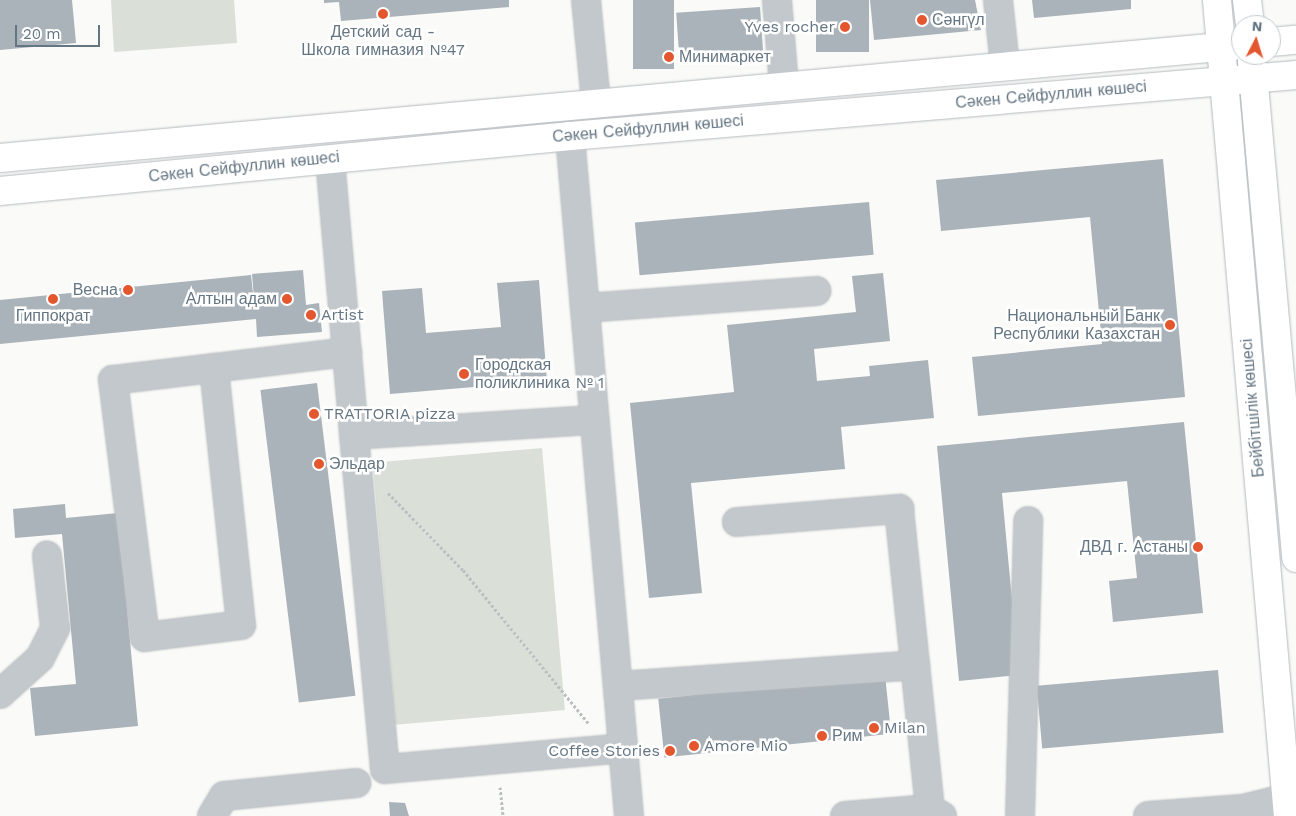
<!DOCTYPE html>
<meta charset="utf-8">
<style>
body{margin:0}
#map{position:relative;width:1296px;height:816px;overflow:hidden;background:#fafaf8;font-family:"Work Sans",sans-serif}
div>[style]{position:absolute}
.green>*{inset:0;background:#dadfd7;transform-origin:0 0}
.building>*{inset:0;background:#aab3b9;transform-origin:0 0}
.path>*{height:3px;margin-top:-1.5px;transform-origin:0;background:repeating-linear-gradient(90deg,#bbbfc2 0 2.5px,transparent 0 5px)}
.roads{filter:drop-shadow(0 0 1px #b5babe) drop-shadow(0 0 1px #b5babe)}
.minor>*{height:28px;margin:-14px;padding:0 14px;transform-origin:14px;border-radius:14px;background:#c3c8cc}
.major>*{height:28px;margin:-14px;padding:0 14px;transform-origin:14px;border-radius:14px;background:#fff}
.dots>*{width:14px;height:14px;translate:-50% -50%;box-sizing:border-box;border:2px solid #fff;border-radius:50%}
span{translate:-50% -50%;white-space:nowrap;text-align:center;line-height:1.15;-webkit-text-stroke:5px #fff;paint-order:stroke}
.poi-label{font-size:16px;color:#657683}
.left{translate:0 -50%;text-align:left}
.right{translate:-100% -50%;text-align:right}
.street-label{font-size:16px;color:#657683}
.north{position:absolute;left:1231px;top:15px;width:50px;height:50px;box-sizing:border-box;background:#fff;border:1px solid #c1c8cd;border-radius:50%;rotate:5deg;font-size:14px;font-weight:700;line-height:20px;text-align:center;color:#657683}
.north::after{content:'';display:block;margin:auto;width:18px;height:22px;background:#e4572e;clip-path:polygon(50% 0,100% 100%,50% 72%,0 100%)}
.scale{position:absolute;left:15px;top:25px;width:85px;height:22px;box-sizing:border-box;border:2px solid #657683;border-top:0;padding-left:6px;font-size:15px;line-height:18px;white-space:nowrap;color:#657683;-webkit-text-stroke:4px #fff;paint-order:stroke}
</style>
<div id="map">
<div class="green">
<i style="clip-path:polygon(111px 0,234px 0,237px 43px,114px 52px)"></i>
<i style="left:542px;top:448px;width:263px;height:170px;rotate:85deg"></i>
</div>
<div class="building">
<i style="clip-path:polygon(0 0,72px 0,76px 43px,0 50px)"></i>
<i style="clip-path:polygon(324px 0,509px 0,509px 7px,341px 21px,339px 2px,324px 3px)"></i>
<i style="left:633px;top:0;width:41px;height:69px"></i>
<i style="left:816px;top:0;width:53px;height:52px"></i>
<i style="clip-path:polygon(870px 0,975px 0,981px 30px,874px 40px)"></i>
<i style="clip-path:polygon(1032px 0,1131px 0,1131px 9px,1034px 18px)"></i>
<i style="left:760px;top:7px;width:51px;height:84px;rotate:86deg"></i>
<i style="clip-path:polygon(1163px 159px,1185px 397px,978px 416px,972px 357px,1102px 344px,1090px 217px,941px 231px,936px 180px)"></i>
<i style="left:869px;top:202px;width:53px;height:235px;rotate:85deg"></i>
<i style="clip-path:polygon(303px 270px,306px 305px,319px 303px,322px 332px,257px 337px,256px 319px,0 344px,0 300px,251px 275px,255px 311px,252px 274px)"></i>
<i style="clip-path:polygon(883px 273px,890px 341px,814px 349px,817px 381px,870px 376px,869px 366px,928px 360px,934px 418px,841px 427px,845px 469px,691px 483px,702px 593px,649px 598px,630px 403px,734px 392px,727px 325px,856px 312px,852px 276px)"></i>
<i style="clip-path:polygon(539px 280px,547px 381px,390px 394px,382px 291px,422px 288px,426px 333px,501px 327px,497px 283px)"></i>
<i style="left:317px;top:383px;width:315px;height:57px;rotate:83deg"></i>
<i style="clip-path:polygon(1184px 422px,1203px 613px,1113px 622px,1109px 581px,1137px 578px,1127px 481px,1002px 493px,1019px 675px,959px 681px,937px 446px)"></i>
<i style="clip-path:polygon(65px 504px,66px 518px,118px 513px,138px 726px,35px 736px,30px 688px,76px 684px,62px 534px,15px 538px,13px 509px)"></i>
<i style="left:1218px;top:670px;width:63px;height:182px;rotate:85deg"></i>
<i style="left:885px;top:675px;width:59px;height:228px;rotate:84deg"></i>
<i style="clip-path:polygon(389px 802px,405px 803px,409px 816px,390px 816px)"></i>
</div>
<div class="path">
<i style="left:388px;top:493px;width:107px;rotate:45.8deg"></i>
<i style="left:463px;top:570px;width:199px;rotate:50.7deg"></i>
<i style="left:500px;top:787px;width:29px;rotate:84deg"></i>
</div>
<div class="roads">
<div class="minor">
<i style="left:586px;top:0;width:102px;rotate:84.4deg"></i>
<i style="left:777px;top:0;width:86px;rotate:85.3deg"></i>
<i style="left:998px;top:0;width:66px;rotate:83.9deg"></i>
<i style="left:570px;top:136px;width:683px;rotate:85.04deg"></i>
<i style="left:330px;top:159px;width:277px;rotate:85deg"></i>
<i style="left:354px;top:435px;width:240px;rotate:-3.6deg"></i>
<i style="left:585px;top:308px;width:232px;rotate:-4.2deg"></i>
<i style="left:214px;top:368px;width:258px;rotate:84deg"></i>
<i style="left:241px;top:625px;width:97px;rotate:172.9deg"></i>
<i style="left:145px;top:637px;width:259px;rotate:-97.1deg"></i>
<i style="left:113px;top:380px;width:236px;rotate:-6.8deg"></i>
<i style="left:354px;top:435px;width:335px;rotate:84.7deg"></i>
<i style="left:385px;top:769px;width:239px;rotate:-5deg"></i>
<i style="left:737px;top:522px;width:163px;rotate:-4.6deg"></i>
<i style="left:899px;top:509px;width:302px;rotate:84.1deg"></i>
<i style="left:618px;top:686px;width:298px;rotate:-4deg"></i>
<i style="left:0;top:694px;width:54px;rotate:-42deg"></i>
<i style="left:40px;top:658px;width:34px;rotate:-63deg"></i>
<i style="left:55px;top:628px;width:73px;rotate:-96.3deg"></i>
<i style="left:212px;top:816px;width:23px;rotate:-59deg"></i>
<i style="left:224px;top:796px;width:133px;rotate:-5.6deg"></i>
<i style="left:845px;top:816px;width:85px;rotate:-4.7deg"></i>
<i style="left:930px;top:809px;width:14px;rotate:30deg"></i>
<i style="left:1020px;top:816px;width:295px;rotate:-88.4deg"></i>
<i style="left:1148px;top:816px;width:94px;rotate:-4.3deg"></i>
<i style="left:1242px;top:809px;width:56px;rotate:-13.5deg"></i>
</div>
<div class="major">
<i style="left:1217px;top:0;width:819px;rotate:85.03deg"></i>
<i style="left:1247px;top:0;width:25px;rotate:83deg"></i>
<i style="left:1271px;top:42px;width:25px;rotate:-5deg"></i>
<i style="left:1252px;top:62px;width:498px;rotate:84.9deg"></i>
<i style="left:0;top:158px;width:1246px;rotate:-5.2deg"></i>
<i style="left:0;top:191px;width:573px;rotate:-5.51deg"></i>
<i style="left:570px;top:136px;width:729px;rotate:-4.8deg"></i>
</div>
</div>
<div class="dots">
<i style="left:383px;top:14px;background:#e4572e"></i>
<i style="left:922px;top:20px;background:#e4572e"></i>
<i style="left:845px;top:27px;background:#e4572e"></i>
<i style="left:669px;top:57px;background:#e4572e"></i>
<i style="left:128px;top:290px;background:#e4572e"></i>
<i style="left:53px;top:299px;background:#e4572e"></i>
<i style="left:287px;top:299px;background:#e4572e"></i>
<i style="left:311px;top:315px;background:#e4572e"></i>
<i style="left:1170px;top:325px;background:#e4572e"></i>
<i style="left:464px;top:374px;background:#e4572e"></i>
<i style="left:314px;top:414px;background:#e4572e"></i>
<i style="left:319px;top:464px;background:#e4572e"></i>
<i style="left:1198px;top:547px;background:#e4572e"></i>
<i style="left:874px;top:728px;background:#e4572e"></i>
<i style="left:822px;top:736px;background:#e4572e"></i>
<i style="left:694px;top:746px;background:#e4572e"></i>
<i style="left:670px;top:751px;background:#e4572e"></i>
</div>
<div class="poi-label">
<span class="left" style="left:932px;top:20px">Сәнгүл</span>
<span class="right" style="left:835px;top:27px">Yves rocher</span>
<span style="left:383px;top:41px">Детский сад -<br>Школа гимназия №47</span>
<span class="left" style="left:679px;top:57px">Минимаркет</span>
<span class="right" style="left:118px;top:290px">Весна</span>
<span class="right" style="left:277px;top:299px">Алтын адам</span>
<span class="left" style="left:321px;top:315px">Artist</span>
<span style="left:53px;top:316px">Гиппократ</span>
<span class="right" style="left:1160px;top:325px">Национальный Банк<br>Республики Казахстан</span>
<span class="left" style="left:475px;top:374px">Городская<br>поликлиника № 1</span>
<span class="left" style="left:324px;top:414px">TRATTORIA pizza</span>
<span class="left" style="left:329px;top:464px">Эльдар</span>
<span class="right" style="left:1188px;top:547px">ДВД г. Астаны</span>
<span class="left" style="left:884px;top:728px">Milan</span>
<span class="left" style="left:832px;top:736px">Рим</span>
<span class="left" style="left:704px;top:746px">Amore Mio</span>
<span class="right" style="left:660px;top:751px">Coffee Stories</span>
</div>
<div class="street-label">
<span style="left:1051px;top:95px;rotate:-5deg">Сәкен Сейфуллин көшесі</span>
<span style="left:648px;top:129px;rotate:-5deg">Сәкен Сейфуллин көшесі</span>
<span style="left:244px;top:167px;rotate:-6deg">Сәкен Сейфуллин көшесі</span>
<span style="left:1253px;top:408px;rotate:-95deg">Бейбітшілік көшесі</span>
</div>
<div class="north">N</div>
<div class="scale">20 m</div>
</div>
